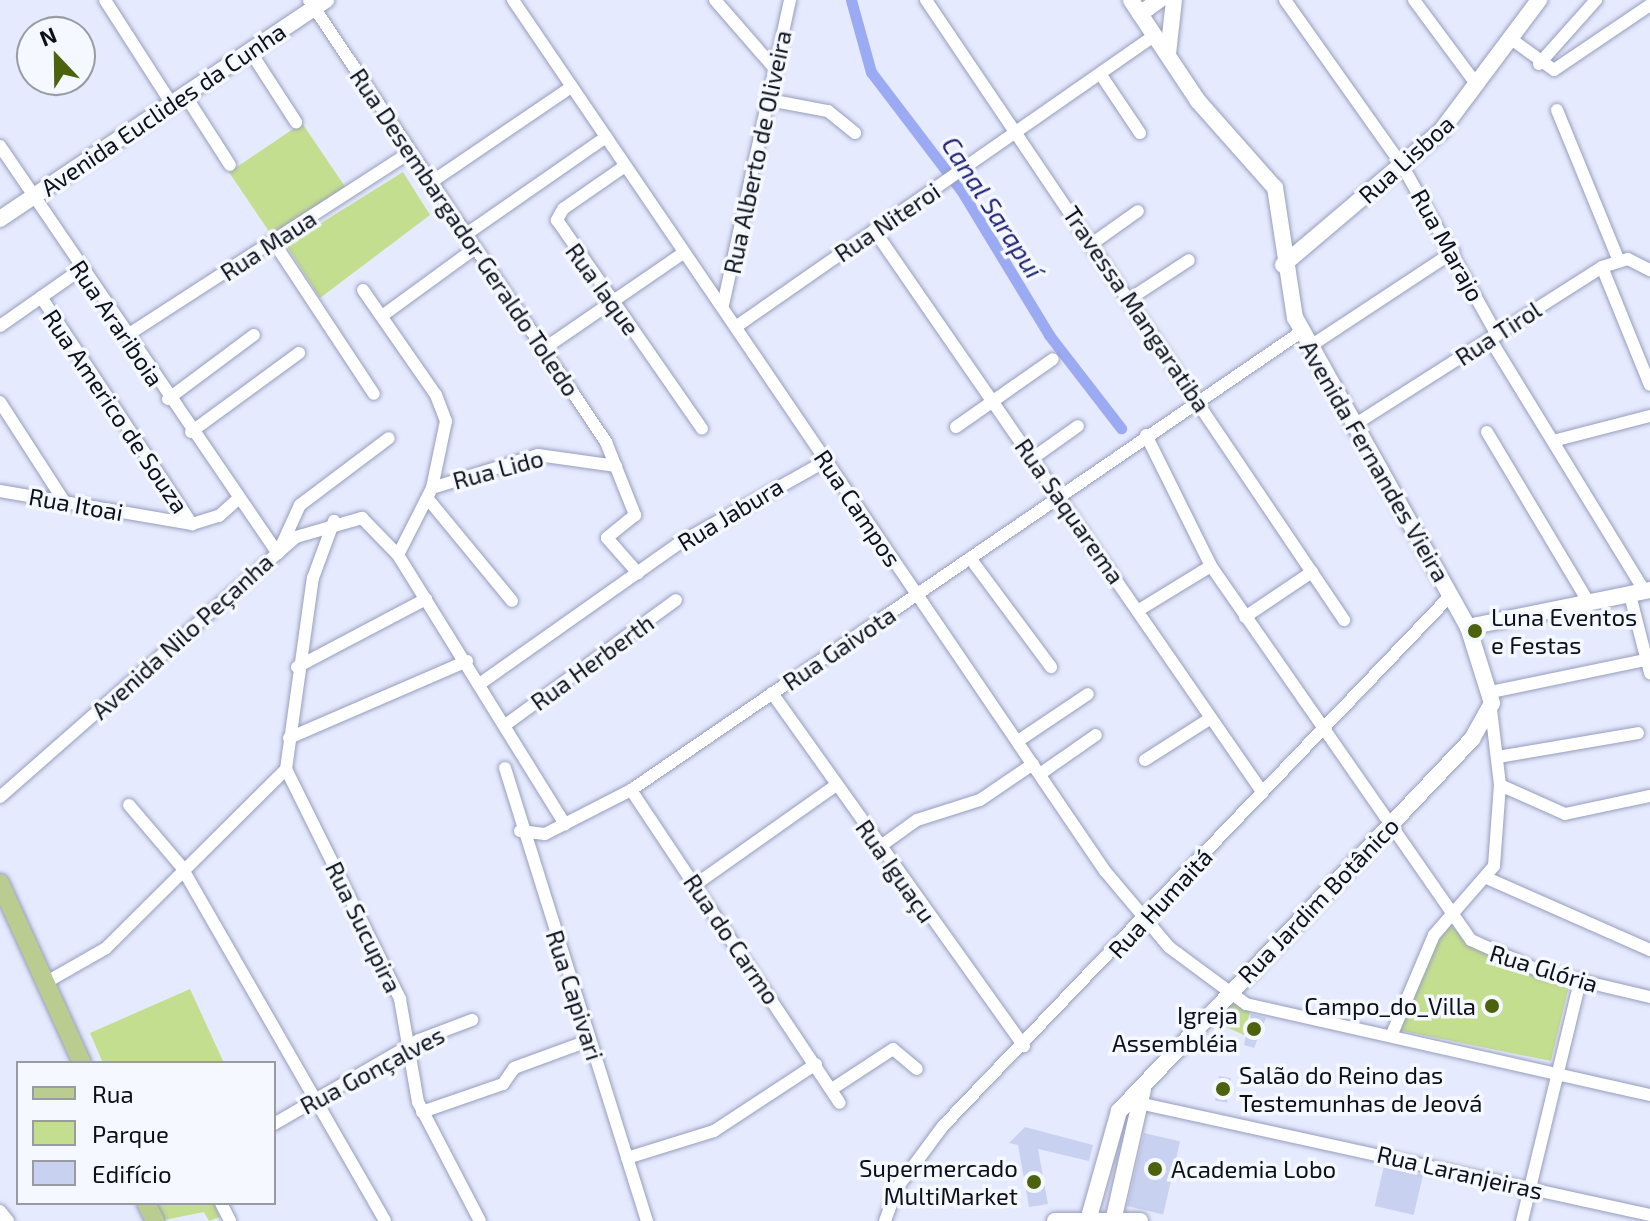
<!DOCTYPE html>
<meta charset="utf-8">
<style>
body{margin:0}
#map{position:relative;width:1650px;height:1221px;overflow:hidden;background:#e5eafe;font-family:"Exo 2",sans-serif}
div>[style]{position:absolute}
.green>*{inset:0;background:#c4de8f;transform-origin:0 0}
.canal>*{height:11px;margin:-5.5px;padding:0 5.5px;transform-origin:5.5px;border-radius:5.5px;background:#9aaaf3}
.building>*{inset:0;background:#c9d1f1;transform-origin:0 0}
.roads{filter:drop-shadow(0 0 2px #979ebd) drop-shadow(0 0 2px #979ebd)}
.street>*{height:12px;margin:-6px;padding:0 6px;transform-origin:6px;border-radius:6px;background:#fff}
.secondary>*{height:16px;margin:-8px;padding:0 8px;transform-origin:8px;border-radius:8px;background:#fff}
.primary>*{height:18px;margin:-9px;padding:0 9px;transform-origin:9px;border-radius:9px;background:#bbcc91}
.dots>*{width:22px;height:22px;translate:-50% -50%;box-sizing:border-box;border:4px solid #f6f8ff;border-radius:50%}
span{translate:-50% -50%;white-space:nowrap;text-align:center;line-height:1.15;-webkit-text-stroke:7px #f6f8ff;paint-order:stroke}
.street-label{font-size:24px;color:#0d101a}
.poi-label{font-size:24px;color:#0d101a}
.left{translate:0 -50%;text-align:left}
.right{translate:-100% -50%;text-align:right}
.water-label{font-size:26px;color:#212477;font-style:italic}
.legend{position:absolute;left:16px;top:1061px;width:260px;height:144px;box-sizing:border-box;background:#f6f8ff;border:2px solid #999ba3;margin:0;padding:10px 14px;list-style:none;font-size:24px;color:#0d101a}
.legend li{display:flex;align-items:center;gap:16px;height:40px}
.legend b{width:40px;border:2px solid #999ba3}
.north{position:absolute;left:16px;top:16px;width:80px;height:80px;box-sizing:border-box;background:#f6f8ff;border:2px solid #999ba3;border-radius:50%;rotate:338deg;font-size:22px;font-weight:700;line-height:32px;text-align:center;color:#0d101a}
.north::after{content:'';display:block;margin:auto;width:28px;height:36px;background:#4d620c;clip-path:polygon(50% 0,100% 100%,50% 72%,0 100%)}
</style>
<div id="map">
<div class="green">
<i style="left:302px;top:123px;width:80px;height:88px;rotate:56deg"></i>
<i style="clip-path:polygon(403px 172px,430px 215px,320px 298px,286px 245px)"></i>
<i style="clip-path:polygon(1450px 926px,1497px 960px,1570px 982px,1551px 1061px,1398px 1030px,1431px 950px)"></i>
<i style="clip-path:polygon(190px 989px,224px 1063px,103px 1063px,90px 1033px)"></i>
<i style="clip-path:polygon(1223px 1000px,1253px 1000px,1244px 1035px,1208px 1019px)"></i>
<i style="clip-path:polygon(152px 1203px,214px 1203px,220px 1217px,209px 1221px,204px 1212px,159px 1221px)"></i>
</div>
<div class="canal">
<i style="left:851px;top:0;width:75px;rotate:74.5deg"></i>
<i style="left:871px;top:72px;width:148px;rotate:52.7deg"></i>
<i style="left:961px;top:190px;width:170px;rotate:58.7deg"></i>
<i style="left:1049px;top:335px;width:118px;rotate:52.3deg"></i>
</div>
<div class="building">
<i style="clip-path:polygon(1251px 1014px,1266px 1018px,1254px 1048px,1244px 1045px)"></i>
<i style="left:1219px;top:1076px;width:12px;height:25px;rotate:9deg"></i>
<i style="clip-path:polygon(1025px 1127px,1093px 1145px,1089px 1161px,1038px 1149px,1048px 1204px,1029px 1207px,1018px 1145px,1009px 1143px)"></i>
<i style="left:1144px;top:1133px;width:37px;height:75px;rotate:13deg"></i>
<i style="left:1384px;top:1166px;width:40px;height:41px;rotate:13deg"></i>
</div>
<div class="roads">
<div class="street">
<i style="left:105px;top:0;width:122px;rotate:57.3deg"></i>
<i style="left:309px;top:0;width:533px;rotate:56.1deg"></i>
<i style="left:606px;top:442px;width:79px;rotate:68.3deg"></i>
<i style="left:635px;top:515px;width:36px;rotate:141deg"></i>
<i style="left:607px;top:538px;width:47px;rotate:48.5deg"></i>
<i style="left:513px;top:0;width:1053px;rotate:55.8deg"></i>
<i style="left:1105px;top:871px;width:99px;rotate:49.9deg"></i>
<i style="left:1169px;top:947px;width:96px;rotate:36.5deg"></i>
<i style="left:1246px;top:1004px;width:414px;rotate:12.7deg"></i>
<i style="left:715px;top:0;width:91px;rotate:49deg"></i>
<i style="left:926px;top:0;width:748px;rotate:56.01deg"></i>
<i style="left:1285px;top:0;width:202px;rotate:54.7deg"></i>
<i style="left:1402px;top:165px;width:195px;rotate:60.8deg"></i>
<i style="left:1414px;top:0;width:101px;rotate:53.5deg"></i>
<i style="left:1511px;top:39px;width:53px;rotate:35.8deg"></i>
<i style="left:1554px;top:70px;width:116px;rotate:-34.1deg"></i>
<i style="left:250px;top:51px;width:85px;rotate:57.1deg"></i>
<i style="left:1539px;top:64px;width:86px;rotate:-48.3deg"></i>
<i style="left:1101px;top:75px;width:70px;rotate:56.1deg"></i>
<i style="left:185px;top:95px;width:83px;rotate:57.3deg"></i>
<i style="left:769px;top:100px;width:60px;rotate:10.6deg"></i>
<i style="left:828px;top:111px;width:35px;rotate:39deg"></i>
<i style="left:1557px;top:110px;width:161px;rotate:67.7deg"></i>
<i style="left:0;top:146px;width:493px;rotate:55.7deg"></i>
<i style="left:625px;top:166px;width:75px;rotate:145.3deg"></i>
<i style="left:563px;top:209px;width:13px;rotate:119deg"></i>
<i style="left:557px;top:220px;width:254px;rotate:55.2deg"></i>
<i style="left:430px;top:183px;width:171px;rotate:-34.2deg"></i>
<i style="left:874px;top:230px;width:684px;rotate:55.36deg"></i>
<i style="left:465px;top:235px;width:172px;rotate:-34.8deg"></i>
<i style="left:273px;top:241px;width:183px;rotate:56.6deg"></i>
<i style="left:1093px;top:243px;width:55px;rotate:-35.4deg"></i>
<i style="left:1602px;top:267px;width:127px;rotate:67.9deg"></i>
<i style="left:363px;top:290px;width:128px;rotate:55.2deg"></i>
<i style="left:436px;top:395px;width:28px;rotate:69deg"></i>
<i style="left:446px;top:421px;width:68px;rotate:101.8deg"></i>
<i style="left:432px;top:488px;width:75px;rotate:116.9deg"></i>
<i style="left:41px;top:297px;width:273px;rotate:56.4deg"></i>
<i style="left:1131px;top:298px;width:69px;rotate:-33.2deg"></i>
<i style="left:723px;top:305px;width:312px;rotate:-77.6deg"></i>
<i style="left:382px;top:316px;width:114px;rotate:-36.1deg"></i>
<i style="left:0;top:326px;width:98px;rotate:-35deg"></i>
<i style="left:737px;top:326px;width:509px;rotate:-34.84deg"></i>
<i style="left:126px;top:336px;width:338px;rotate:-32.9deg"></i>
<i style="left:1490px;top:339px;width:297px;rotate:58.5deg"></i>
<i style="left:1309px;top:347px;width:173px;rotate:-33.4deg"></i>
<i style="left:545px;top:348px;width:168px;rotate:-34.5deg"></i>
<i style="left:168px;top:399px;width:107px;rotate:-36.7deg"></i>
<i style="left:0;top:402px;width:120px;rotate:57.2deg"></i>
<i style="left:956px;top:427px;width:118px;rotate:-35deg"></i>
<i style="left:1351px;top:427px;width:298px;rotate:-32.5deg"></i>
<i style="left:1602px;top:267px;width:27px;rotate:-17deg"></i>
<i style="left:1628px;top:259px;width:25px;rotate:27deg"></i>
<i style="left:191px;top:432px;width:134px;rotate:-36.2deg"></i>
<i style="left:1487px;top:432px;width:201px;rotate:59.2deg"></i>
<i style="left:1146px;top:435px;width:146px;rotate:63.6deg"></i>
<i style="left:1211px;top:566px;width:455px;rotate:55.2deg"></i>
<i style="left:1471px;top:940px;width:76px;rotate:24.2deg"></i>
<i style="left:1540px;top:971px;width:113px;rotate:13.3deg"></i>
<i style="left:1553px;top:441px;width:100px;rotate:-14.5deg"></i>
<i style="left:1033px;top:458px;width:55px;rotate:-35.4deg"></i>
<i style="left:432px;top:488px;width:111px;rotate:-17.3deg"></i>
<i style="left:538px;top:455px;width:79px;rotate:8deg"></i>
<i style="left:0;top:491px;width:195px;rotate:9.8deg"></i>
<i style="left:192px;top:524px;width:28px;rotate:-17deg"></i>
<i style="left:219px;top:516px;width:27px;rotate:-42deg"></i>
<i style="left:428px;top:499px;width:132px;rotate:50.5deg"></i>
<i style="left:278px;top:553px;width:53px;rotate:-65.4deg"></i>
<i style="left:300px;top:505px;width:111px;rotate:-37deg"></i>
<i style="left:970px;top:558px;width:136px;rotate:53.4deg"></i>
<i style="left:1630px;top:595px;width:81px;rotate:75.6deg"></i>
<i style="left:1139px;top:610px;width:84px;rotate:-31.4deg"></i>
<i style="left:1245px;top:617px;width:81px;rotate:-33.9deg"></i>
<i style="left:297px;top:667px;width:146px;rotate:-27.8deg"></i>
<i style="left:481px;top:683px;width:245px;rotate:-35.2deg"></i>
<i style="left:681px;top:542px;width:166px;rotate:-29.2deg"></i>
<i style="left:1491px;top:692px;width:158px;rotate:-11.7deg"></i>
<i style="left:772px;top:693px;width:434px;rotate:54.5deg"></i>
<i style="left:508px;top:723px;width:208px;rotate:-36.2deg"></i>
<i style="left:289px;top:738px;width:194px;rotate:-23.4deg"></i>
<i style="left:1018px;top:741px;width:84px;rotate:-33.9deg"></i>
<i style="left:1498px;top:757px;width:142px;rotate:-9.7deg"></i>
<i style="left:1145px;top:760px;width:78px;rotate:-32.5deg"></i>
<i style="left:505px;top:768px;width:475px;rotate:72.6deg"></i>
<i style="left:286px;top:769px;width:257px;rotate:63.6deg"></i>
<i style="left:400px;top:999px;width:105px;rotate:80.1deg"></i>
<i style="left:418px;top:1102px;width:134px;rotate:62.5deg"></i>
<i style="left:1040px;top:774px;width:68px;rotate:-34.9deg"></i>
<i style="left:1500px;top:785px;width:71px;rotate:24deg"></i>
<i style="left:1565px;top:814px;width:87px;rotate:-12deg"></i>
<i style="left:631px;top:790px;width:376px;rotate:56.3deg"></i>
<i style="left:0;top:797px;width:394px;rotate:-41.3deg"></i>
<i style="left:296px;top:537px;width:69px;rotate:-16.1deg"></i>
<i style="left:362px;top:518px;width:52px;rotate:45.8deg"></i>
<i style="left:398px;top:555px;width:317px;rotate:58.2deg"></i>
<i style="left:129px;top:805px;width:80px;rotate:49.6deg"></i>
<i style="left:181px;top:866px;width:409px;rotate:60.1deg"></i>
<i style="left:520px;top:831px;width:25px;rotate:7deg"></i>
<i style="left:545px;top:834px;width:97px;rotate:-27.1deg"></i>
<i style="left:631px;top:790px;width:812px;rotate:-34.36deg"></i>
<i style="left:878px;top:848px;width:48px;rotate:-35.7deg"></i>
<i style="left:917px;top:820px;width:66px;rotate:-17.6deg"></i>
<i style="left:980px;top:800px;width:64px;rotate:-34.2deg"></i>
<i style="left:1489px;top:879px;width:176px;rotate:23.8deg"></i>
<i style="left:695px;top:885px;width:173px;rotate:-35.3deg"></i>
<i style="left:45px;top:983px;width:70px;rotate:-29.8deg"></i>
<i style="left:106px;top:948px;width:254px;rotate:-44.8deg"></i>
<i style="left:286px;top:769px;width:193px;rotate:-82deg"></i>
<i style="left:313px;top:578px;width:61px;rotate:-69.8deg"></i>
<i style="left:1392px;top:1034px;width:108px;rotate:-67deg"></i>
<i style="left:1434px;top:935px;width:91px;rotate:-49deg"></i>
<i style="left:1494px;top:866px;width:81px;rotate:-85.8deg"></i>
<i style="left:1500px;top:785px;width:76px;rotate:-96.8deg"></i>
<i style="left:832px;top:1089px;width:73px;rotate:-33.3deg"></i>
<i style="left:893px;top:1049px;width:31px;rotate:40deg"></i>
<i style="left:1134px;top:1102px;width:528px;rotate:12.35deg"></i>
<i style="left:422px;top:1112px;width:86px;rotate:-19.1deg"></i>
<i style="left:503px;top:1084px;width:19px;rotate:-55deg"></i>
<i style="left:514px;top:1068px;width:81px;rotate:-20.2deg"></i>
<i style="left:274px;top:1124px;width:168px;rotate:-30.1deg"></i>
<i style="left:419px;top:1040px;width:57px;rotate:-20.7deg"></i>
<i style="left:627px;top:1158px;width:91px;rotate:-17.2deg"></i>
<i style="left:714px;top:1131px;width:122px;rotate:-33.3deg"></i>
<i style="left:221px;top:1203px;width:20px;rotate:63deg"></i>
<i style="left:0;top:1211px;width:13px;rotate:51deg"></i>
<i style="left:885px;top:1221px;width:35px;rotate:-70deg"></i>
<i style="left:897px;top:1188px;width:77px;rotate:-53.4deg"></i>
<i style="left:943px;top:1126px;width:735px;rotate:-46.27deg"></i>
<i style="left:1522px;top:1221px;width:246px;rotate:-76.4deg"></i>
</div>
<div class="secondary">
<i style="left:1140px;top:14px;width:24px;rotate:-36deg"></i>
<i style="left:1168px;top:54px;width:54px;rotate:-83.7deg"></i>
<i style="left:0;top:219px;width:393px;rotate:-33.9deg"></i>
<i style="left:1283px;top:265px;width:207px;rotate:-40.3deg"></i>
<i style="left:1441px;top:131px;width:164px;rotate:-53.2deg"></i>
<i style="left:1468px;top:627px;width:186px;rotate:-11.5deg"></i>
<i style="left:1089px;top:1217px;width:110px;rotate:-74.2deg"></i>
<i style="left:1119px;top:1111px;width:513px;rotate:-46.5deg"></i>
<i style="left:1472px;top:739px;width:41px;rotate:-60.9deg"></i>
<i style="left:1492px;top:703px;width:80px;rotate:-107.5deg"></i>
<i style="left:1468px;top:627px;width:354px;rotate:-119.2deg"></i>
<i style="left:1295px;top:318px;width:132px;rotate:-98.7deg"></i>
<i style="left:1275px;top:188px;width:116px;rotate:-131.5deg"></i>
<i style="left:1198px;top:101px;width:121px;rotate:-123.6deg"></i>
<i style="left:1114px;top:1217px;width:131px;rotate:-77.2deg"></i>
<i style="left:1055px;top:1221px;width:85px"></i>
</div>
<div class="primary">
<i style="left:0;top:883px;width:198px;rotate:65.5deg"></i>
<i style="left:146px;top:1203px;width:20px;rotate:63deg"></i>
</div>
</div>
<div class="dots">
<i style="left:1475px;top:631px;background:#4d620c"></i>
<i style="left:1492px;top:1006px;background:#4d620c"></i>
<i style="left:1254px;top:1029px;background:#4d620c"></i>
<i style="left:1223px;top:1089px;background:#4d620c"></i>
<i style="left:1155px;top:1169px;background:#4d620c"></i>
<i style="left:1034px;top:1182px;background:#4d620c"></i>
</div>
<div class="street-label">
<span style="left:163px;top:109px;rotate:-34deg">Avenida Euclides da Cunha</span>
<span style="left:757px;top:152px;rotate:-78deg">Rua Alberto de Oliveira</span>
<span style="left:1406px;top:159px;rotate:-42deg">Rua Lisboa</span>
<span style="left:887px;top:222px;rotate:-34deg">Rua Niteroi</span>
<span style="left:465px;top:232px;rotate:56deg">Rua Desembargador Geraldo Toledo</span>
<span style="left:268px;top:245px;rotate:-33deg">Rua Maua</span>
<span style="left:1448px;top:245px;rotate:61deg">Rua Marajo</span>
<span style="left:603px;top:289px;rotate:54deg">Rua Iaque</span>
<span style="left:1137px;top:309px;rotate:56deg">Travessa Mangaratiba</span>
<span style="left:117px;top:323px;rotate:56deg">Rua Arariboia</span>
<span style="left:1498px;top:333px;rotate:-33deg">Rua Tirol</span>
<span style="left:116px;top:411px;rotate:56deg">Rua Americo de Souza</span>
<span style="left:1375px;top:461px;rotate:60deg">Avenida Fernandes Vieira</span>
<span style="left:498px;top:469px;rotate:-15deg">Rua Lido</span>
<span style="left:76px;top:504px;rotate:10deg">Rua Itoai</span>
<span style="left:858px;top:508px;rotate:56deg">Rua Campos</span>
<span style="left:1070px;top:511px;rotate:55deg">Rua Saquarema</span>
<span style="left:730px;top:514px;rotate:-31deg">Rua Jabura</span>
<span style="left:182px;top:636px;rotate:-42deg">Avenida Nilo Peçanha</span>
<span style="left:839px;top:648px;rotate:-34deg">Rua Gaivota</span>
<span style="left:592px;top:662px;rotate:-36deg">Rua Herberth</span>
<span style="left:896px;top:871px;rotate:55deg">Rua Iguaçu</span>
<span style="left:1318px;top:900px;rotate:-46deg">Rua Jardim Botânico</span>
<span style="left:1160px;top:903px;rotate:-47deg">Rua Humaitá</span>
<span style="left:364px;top:927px;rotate:64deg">Rua Sucupira</span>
<span style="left:732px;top:939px;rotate:56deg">Rua do Carmo</span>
<span style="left:1544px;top:968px;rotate:17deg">Rua Glória</span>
<span style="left:575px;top:995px;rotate:72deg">Rua Capivari</span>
<span style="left:372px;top:1070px;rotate:-28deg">Rua Gonçalves</span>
<span style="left:1460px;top:1172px;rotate:13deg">Rua Laranjeiras</span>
</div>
<div class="poi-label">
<span class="left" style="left:1491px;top:631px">Luna Eventos<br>e Festas</span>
<span class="right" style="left:1476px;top:1006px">Campo_do_Villa</span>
<span class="right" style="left:1238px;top:1029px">Igreja<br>Assembléia</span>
<span class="left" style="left:1239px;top:1089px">Salão do Reino das<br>Testemunhas de Jeová</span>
<span class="right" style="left:1018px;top:1182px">Supermercado<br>MultiMarket</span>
<span class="left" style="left:1171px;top:1169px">Academia Lobo</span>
</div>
<div class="water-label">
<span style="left:993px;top:207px;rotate:57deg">Canal Sarapuí</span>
</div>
<ul class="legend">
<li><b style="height:10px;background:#bbcc91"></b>Rua</li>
<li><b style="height:22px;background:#c4de8f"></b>Parque</li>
<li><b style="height:22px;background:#c9d1f1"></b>Edifício</li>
</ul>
<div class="north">N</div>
</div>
